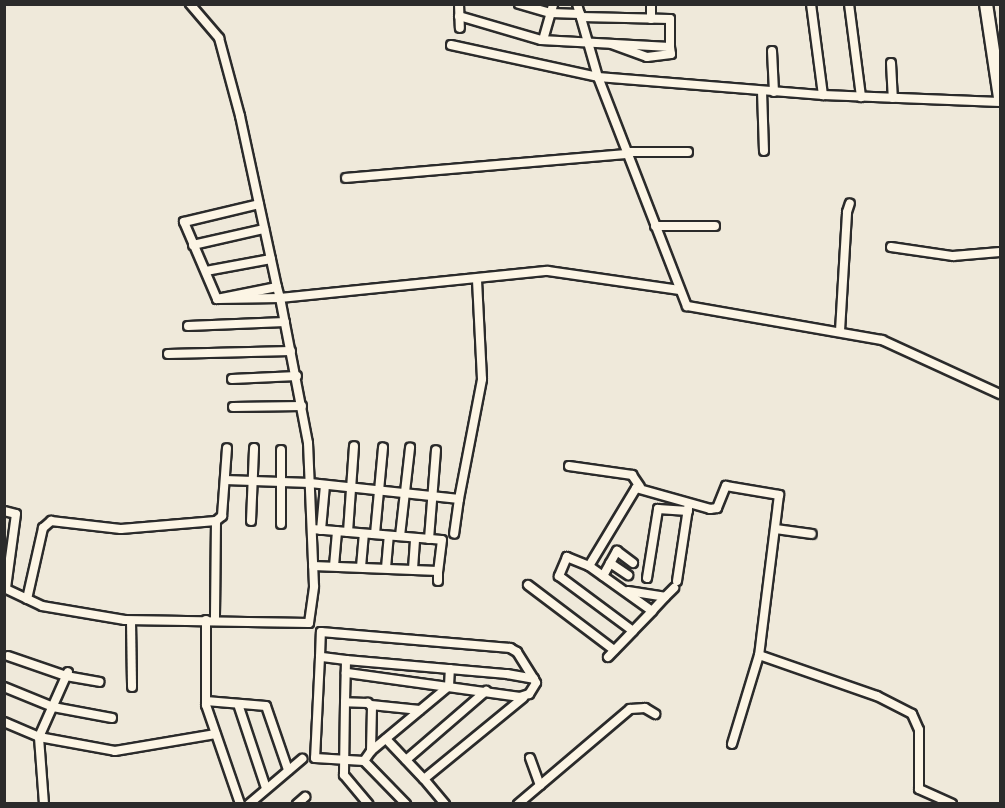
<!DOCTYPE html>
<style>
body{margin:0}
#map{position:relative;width:1005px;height:808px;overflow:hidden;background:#efe9da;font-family:"Architects Daughter",sans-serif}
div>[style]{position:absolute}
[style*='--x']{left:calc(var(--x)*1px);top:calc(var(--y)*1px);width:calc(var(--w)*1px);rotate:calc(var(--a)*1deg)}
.roads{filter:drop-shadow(2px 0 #2b2b2b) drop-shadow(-2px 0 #2b2b2b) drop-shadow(0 2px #2b2b2b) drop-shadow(0 -2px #2b2b2b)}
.minor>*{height:8px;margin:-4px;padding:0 4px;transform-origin:4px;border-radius:4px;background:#fcf5e5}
.highway>*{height:12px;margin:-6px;padding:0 6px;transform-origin:6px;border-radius:6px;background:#fcf5e5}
span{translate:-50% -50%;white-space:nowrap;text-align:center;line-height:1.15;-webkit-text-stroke:6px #fcf5e5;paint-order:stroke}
.frame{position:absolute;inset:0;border:6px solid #2b2b2b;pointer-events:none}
</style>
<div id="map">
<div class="roads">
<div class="minor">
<i style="--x:190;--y:4;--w:45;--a:49.5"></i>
<i style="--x:219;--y:38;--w:81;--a:74.9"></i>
<i style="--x:240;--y:116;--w:175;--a:77.8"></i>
<i style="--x:277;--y:287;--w:11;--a:75"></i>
<i style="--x:280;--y:298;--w:63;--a:179.1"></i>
<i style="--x:217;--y:299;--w:61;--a:-11.3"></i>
<i style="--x:459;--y:4;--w:24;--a:88"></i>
<i style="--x:519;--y:4;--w:33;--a:16"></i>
<i style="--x:551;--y:13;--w:29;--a:2"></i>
<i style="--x:577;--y:4;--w:76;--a:74"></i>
<i style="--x:598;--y:77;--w:246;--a:68.8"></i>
<i style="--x:687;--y:306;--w:198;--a:9.9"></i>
<i style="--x:882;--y:340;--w:130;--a:24.6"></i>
<i style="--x:811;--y:4;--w:92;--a:82.5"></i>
<i style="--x:849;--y:4;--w:94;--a:82.6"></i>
<i style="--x:459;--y:16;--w:85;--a:16.3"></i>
<i style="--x:541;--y:40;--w:129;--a:3.1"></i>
<i style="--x:670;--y:47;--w:7;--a:82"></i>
<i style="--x:671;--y:54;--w:24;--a:173"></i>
<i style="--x:647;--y:57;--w:38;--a:-160"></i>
<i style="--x:581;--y:17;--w:89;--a:1.3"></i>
<i style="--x:670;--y:19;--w:28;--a:90"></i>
<i style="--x:651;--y:19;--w:15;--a:-90"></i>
<i style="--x:543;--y:40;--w:37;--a:-74"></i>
<i style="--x:451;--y:45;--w:150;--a:12.3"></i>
<i style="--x:598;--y:77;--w:226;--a:4.6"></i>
<i style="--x:823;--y:95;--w:177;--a:2.3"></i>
<i style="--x:772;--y:51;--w:41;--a:87.2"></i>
<i style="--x:891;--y:63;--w:35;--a:87"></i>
<i style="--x:762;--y:91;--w:60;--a:88.1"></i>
<i style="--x:627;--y:152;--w:61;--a:0"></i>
<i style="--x:346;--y:178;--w:283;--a:-4.9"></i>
<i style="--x:655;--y:226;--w:60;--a:0"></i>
<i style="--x:193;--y:245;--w:73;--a:-12.7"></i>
<i style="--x:891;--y:247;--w:63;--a:8.3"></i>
<i style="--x:953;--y:256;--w:47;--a:-4.9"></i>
<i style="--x:206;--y:271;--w:66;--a:-10.5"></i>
<i style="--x:217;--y:299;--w:84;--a:-113.2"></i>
<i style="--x:184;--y:222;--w:77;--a:-13.5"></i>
<i style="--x:188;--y:326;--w:97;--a:-2.4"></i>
<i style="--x:840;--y:331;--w:119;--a:-86.6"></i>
<i style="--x:847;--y:212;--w:9;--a:-72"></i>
<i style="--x:168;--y:354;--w:123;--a:-1.4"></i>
<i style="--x:232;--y:379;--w:65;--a:-2.6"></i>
<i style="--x:233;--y:407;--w:69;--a:-0.8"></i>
<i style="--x:281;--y:450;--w:74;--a:90"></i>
<i style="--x:569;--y:466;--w:64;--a:8.1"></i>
<i style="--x:632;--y:475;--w:14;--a:56"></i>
<i style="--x:225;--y:480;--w:85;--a:2"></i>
<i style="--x:310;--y:483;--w:150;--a:6.1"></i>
<i style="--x:459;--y:499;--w:35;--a:98"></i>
<i style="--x:459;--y:499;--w:122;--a:-79.1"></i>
<i style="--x:482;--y:379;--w:99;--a:-92.9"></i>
<i style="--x:4;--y:511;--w:12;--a:14"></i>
<i style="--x:16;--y:514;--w:75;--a:97.7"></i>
<i style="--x:216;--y:521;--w:8;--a:-40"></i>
<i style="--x:222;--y:516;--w:68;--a:-85.8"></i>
<i style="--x:251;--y:521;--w:73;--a:-87.6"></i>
<i style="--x:312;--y:529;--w:130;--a:4.8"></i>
<i style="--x:442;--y:540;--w:31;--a:97"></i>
<i style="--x:438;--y:571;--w:125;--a:-177.7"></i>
<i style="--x:776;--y:529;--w:36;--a:8"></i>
<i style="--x:321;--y:530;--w:45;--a:-84.9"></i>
<i style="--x:348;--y:532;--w:86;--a:-86"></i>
<i style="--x:375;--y:534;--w:87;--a:-84.7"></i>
<i style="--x:400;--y:536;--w:89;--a:-83.5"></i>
<i style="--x:429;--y:539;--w:89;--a:-85.5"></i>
<i style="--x:610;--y:563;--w:22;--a:34"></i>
<i style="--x:334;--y:566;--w:35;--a:-85"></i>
<i style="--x:589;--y:566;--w:91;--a:-58.9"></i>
<i style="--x:636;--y:488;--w:77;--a:15.8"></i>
<i style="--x:710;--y:509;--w:7;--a:-8"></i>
<i style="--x:717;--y:508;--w:24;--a:-68"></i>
<i style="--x:726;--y:486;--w:54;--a:9.6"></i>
<i style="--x:779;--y:495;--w:161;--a:97.1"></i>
<i style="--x:759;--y:655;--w:125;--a:19.2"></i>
<i style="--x:877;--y:696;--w:39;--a:27"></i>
<i style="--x:912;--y:714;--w:17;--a:66"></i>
<i style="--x:919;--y:730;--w:59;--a:90"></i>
<i style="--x:919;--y:789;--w:36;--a:24"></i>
<i style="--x:361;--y:567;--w:33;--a:-85"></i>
<i style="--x:386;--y:568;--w:32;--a:-85"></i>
<i style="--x:413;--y:569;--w:31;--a:-86"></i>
<i style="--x:603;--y:576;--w:29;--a:-61"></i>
<i style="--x:617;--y:551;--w:20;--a:37"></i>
<i style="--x:647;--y:578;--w:70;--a:-80.9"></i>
<i style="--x:658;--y:509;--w:30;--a:4"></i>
<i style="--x:438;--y:581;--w:10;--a:-90"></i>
<i style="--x:677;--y:581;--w:74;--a:-81.4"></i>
<i style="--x:528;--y:585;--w:108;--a:37.1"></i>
<i style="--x:4;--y:588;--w:42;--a:25.3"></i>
<i style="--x:42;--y:606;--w:84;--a:9.6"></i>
<i style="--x:125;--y:620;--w:184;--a:0.9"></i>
<i style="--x:309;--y:623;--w:37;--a:-82"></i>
<i style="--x:314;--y:586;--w:143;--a:-92.4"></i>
<i style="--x:308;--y:443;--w:148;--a:-100.9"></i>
<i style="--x:280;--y:298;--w:269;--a:-5.8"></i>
<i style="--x:548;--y:271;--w:133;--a:8.2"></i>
<i style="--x:628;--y:591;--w:37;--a:9"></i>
<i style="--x:27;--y:599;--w:73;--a:-77.3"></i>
<i style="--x:43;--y:528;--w:11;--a:-41"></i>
<i style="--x:51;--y:521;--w:70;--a:6.5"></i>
<i style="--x:121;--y:529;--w:95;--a:-4.8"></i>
<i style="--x:216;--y:521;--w:99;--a:90.6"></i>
<i style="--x:652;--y:611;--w:77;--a:-144.5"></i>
<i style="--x:589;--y:566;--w:24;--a:-158"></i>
<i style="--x:567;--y:557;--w:21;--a:113"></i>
<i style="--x:559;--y:576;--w:92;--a:36.6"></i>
<i style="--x:633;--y:631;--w:28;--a:-46"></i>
<i style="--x:652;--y:611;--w:19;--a:-47"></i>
<i style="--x:665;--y:597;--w:13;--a:-45"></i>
<i style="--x:206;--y:620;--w:85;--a:90"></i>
<i style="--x:206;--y:705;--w:105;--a:71"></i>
<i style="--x:131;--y:621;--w:66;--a:89.1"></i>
<i style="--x:8;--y:656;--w:61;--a:19"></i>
<i style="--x:66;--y:676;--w:34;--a:10"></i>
<i style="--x:320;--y:657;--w:101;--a:92.8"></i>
<i style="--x:315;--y:758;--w:49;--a:3.5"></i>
<i style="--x:608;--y:657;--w:36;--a:-46"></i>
<i style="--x:346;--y:660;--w:162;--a:5"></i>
<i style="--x:507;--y:674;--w:27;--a:10"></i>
<i style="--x:534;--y:679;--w:4;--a:63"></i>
<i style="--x:536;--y:683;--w:13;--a:122"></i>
<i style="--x:529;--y:694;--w:9;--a:162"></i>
<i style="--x:520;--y:697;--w:176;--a:-172.1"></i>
<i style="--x:4;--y:687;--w:53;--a:22.2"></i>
<i style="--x:53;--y:707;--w:60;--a:10.6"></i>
<i style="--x:206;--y:701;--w:60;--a:4.8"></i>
<i style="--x:266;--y:706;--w:68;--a:71"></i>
<i style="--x:345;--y:702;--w:73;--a:90.8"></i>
<i style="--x:344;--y:775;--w:38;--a:50"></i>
<i style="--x:238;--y:704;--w:89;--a:71.6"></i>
<i style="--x:371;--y:705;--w:49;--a:5.8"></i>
<i style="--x:4;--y:722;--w:38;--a:23"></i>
<i style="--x:39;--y:737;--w:77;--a:10.4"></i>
<i style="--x:115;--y:751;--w:102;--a:-9.6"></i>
<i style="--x:386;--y:739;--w:55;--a:46.5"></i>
<i style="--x:732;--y:744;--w:93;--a:-73.1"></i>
<i style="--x:371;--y:751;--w:102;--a:-39.8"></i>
<i style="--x:449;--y:686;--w:17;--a:-87"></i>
<i style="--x:530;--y:758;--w:29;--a:70"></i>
<i style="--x:406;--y:760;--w:106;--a:-40.8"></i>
<i style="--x:44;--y:804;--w:67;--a:-94.3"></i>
<i style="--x:39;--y:737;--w:71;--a:-66"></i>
<i style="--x:249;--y:804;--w:70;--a:-40.3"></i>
<i style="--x:297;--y:804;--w:11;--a:-41"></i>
<i style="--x:406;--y:804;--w:60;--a:-134.3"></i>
<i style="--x:364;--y:761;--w:12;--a:-55"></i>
<i style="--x:371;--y:751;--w:44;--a:-88.7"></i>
<i style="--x:372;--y:707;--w:6;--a:-135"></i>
<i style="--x:368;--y:703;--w:23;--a:-178"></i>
<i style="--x:345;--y:702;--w:42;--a:-88.6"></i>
<i style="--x:346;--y:660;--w:26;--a:-173"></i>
<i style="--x:320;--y:657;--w:25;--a:-88"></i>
<i style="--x:321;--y:632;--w:190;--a:4.8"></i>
<i style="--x:510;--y:648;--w:8;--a:30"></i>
<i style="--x:517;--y:652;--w:32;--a:58"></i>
<i style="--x:445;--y:804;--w:33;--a:-130"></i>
<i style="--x:424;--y:779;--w:128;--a:-39.3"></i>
<i style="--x:518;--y:804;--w:147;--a:-40.3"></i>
<i style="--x:630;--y:709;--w:15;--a:-4"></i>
<i style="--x:645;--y:708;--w:12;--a:31"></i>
</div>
<div class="highway">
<i style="--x:986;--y:4;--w:95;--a:81.5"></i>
</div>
</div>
<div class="frame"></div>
</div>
